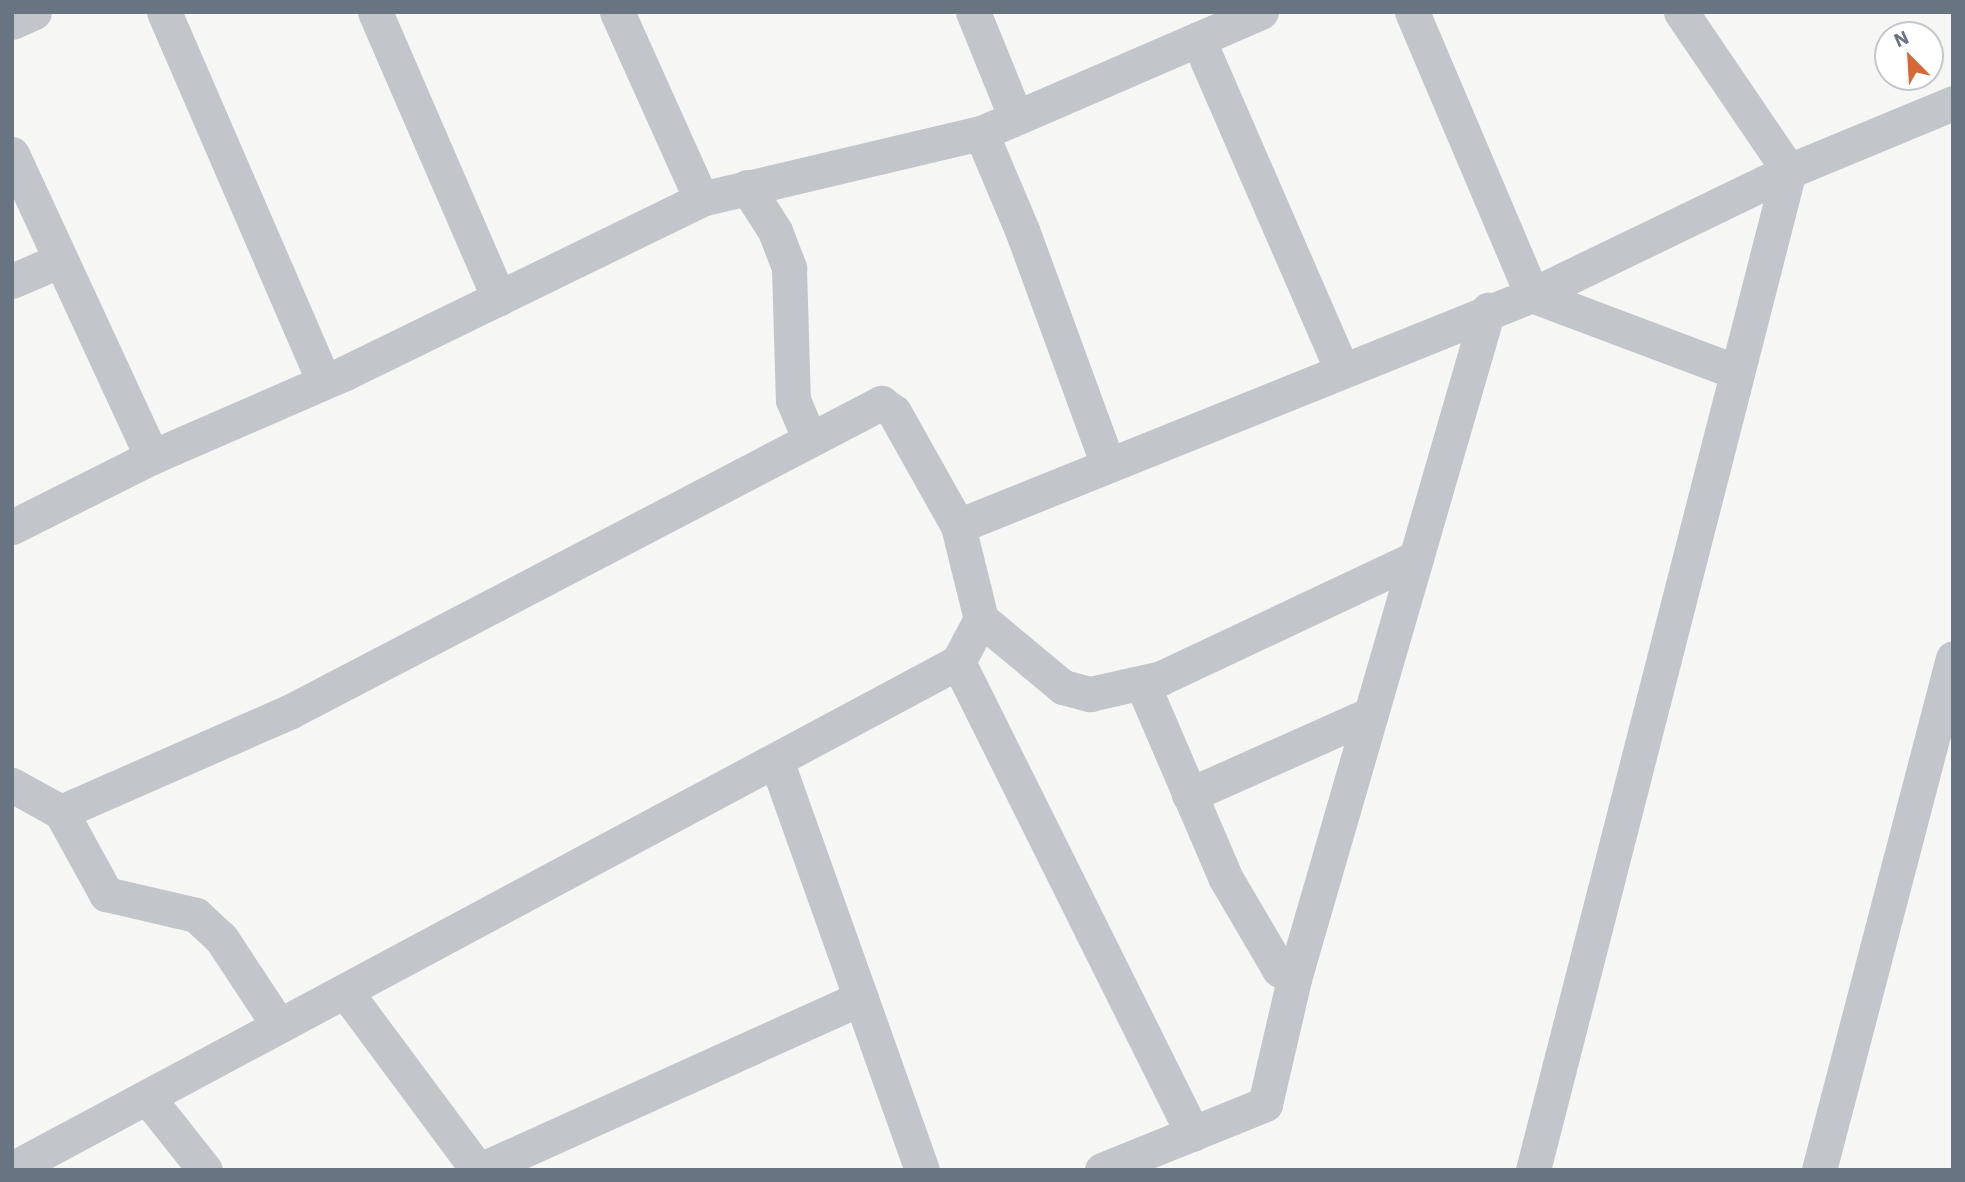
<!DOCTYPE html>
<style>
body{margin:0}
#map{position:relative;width:1965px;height:1182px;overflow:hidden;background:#f6f7f4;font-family:"IBM Plex Sans",sans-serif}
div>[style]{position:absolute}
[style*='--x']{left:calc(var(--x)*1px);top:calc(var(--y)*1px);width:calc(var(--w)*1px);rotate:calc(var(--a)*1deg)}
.street>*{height:35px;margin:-17.5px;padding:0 17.5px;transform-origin:17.5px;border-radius:17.5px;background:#c2c5c9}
span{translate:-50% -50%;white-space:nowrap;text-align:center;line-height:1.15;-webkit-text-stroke:7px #fff;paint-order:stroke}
.frame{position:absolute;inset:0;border:14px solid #687482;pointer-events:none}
.north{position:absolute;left:1874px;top:21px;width:70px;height:70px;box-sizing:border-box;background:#fff;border:2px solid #c3c7cd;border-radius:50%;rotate:336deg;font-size:19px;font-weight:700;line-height:28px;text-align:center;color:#687482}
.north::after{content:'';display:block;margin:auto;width:24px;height:32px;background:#d56836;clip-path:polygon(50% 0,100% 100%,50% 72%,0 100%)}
</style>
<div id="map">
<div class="street">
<i style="--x:164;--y:12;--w:402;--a:66.6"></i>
<i style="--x:375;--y:12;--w:312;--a:66.6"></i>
<i style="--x:617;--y:12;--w:205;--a:65.8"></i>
<i style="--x:973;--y:12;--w:114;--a:67.9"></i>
<i style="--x:1412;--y:12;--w:307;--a:67"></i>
<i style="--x:1532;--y:295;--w:219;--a:20.6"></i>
<i style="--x:12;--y:22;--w:24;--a:-24"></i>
<i style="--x:1198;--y:39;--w:361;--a:66.5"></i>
<i style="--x:981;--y:133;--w:105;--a:67.1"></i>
<i style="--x:1022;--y:230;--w:250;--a:69.9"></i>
<i style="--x:12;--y:154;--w:334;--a:65.2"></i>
<i style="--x:747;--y:187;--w:52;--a:57.5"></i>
<i style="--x:775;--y:231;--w:40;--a:69"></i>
<i style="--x:789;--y:268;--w:132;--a:88.3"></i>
<i style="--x:793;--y:400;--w:43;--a:67"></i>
<i style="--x:12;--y:281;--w:53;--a:-23.2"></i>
<i style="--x:958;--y:526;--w:619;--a:-21.92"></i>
<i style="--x:1532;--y:295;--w:285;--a:-25.8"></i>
<i style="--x:1789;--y:171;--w:178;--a:-22.5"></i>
<i style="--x:12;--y:527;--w:157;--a:-26.6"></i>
<i style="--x:152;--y:457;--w:210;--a:-23.5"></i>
<i style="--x:345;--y:373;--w:396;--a:-26"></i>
<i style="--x:701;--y:199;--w:288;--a:-13.3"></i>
<i style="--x:981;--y:133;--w:305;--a:-23.4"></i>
<i style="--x:958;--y:662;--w:527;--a:63.53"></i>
<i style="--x:1142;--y:683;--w:211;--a:66.8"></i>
<i style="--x:1225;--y:877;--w:107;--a:59.6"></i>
<i style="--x:1279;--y:969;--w:18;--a:34"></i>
<i style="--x:776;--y:760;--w:435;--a:70.4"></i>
<i style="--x:12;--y:785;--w:56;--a:28.9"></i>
<i style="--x:61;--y:812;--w:251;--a:-23.7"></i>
<i style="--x:291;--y:711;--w:666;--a:-27.57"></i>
<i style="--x:881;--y:403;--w:16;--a:35"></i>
<i style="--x:894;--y:412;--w:131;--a:60.7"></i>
<i style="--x:958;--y:526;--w:96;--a:76.1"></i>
<i style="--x:981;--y:619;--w:107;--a:39.7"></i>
<i style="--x:1063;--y:687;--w:28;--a:15"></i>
<i style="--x:1090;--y:694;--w:73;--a:-12.7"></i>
<i style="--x:1161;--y:678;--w:282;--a:-25.2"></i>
<i style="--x:1189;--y:795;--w:199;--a:-24"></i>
<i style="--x:61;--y:812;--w:94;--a:61.2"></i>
<i style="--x:106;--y:894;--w:92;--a:13.1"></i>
<i style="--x:196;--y:915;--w:34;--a:43"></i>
<i style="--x:221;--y:938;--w:105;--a:56.6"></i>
<i style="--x:345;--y:991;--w:223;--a:53.4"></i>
<i style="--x:147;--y:1097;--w:93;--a:51.5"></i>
<i style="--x:12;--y:1169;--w:1073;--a:-28.19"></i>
<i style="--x:958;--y:662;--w:49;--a:-61.9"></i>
<i style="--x:480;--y:1170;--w:418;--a:-24.3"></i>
<i style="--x:1102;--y:1170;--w:176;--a:-22"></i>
<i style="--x:1265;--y:1104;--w:128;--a:-76.9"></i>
<i style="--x:1294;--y:979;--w:697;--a:-73.83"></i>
<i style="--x:1533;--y:1170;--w:1031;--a:-75.63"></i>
<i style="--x:1789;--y:171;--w:192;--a:-124.2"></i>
<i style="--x:1819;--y:1170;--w:529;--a:-75.33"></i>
</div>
<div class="frame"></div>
<div class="north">N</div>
</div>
